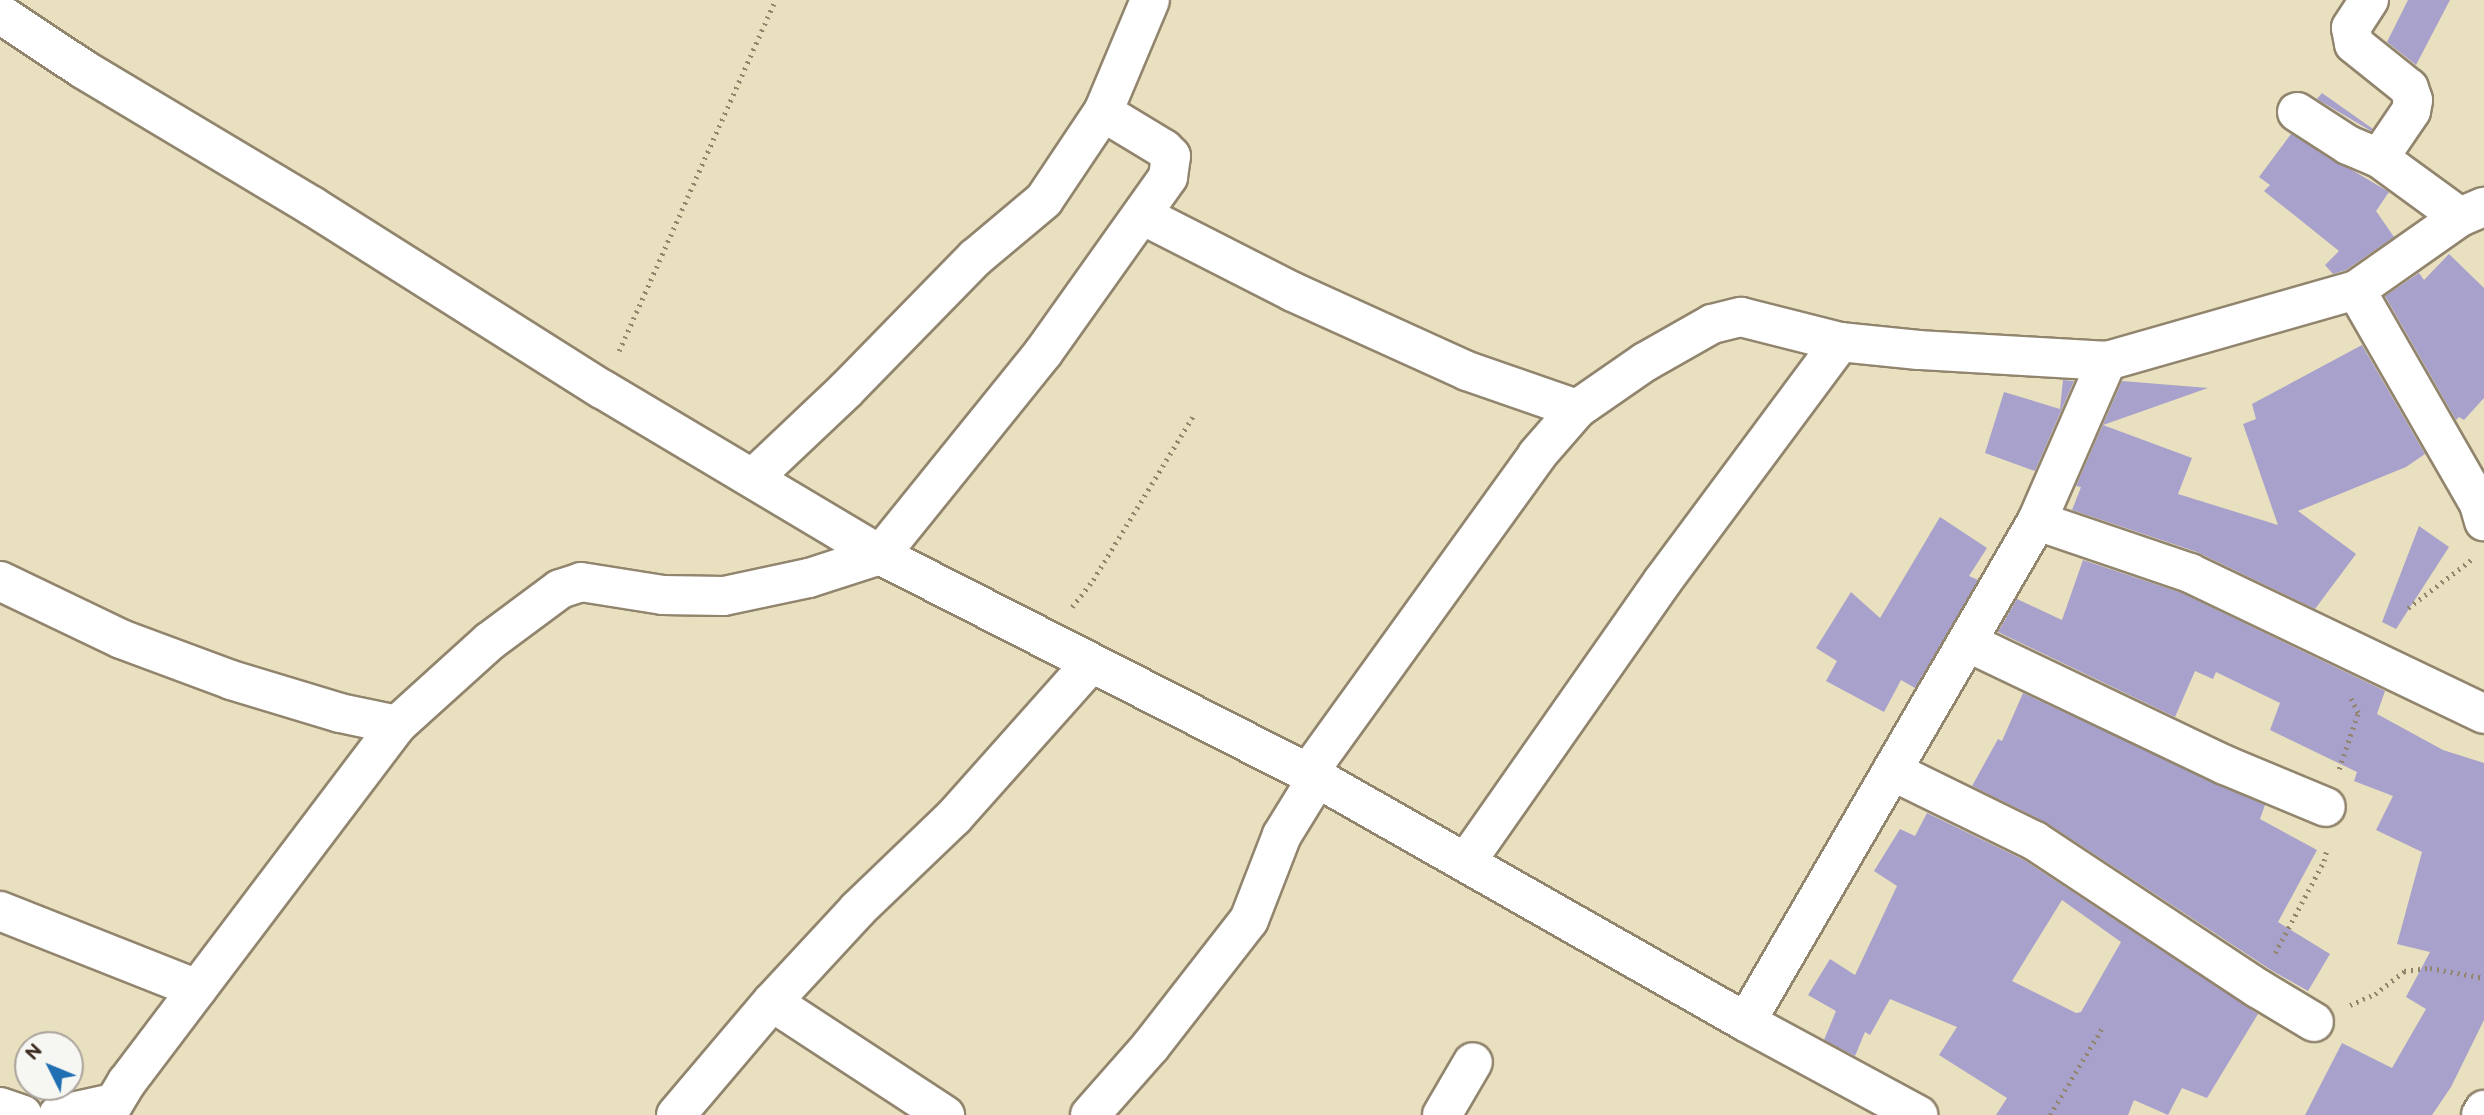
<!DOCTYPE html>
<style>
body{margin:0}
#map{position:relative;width:2484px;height:1115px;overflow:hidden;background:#e9e0bf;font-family:"Balsamiq Sans",sans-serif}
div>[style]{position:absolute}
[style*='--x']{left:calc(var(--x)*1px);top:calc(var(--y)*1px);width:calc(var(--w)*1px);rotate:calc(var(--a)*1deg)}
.building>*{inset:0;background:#a8a1cb}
.path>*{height:4.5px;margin-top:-2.25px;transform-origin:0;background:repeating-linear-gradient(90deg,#92856e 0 2px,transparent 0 7px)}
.roads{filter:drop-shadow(2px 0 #92856e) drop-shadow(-2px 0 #92856e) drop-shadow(0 2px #92856e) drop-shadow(0 -2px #92856e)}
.minor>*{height:38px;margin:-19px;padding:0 19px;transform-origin:19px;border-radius:19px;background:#fff}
span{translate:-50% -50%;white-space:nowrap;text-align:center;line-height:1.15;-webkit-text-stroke:5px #f6f6f2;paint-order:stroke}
.north{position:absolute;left:14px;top:1031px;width:70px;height:70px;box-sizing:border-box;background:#f6f6f2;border:2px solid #aba49d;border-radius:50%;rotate:313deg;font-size:19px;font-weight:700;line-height:28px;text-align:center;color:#3b2a1e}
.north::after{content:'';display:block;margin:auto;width:24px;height:32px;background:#1f6fb2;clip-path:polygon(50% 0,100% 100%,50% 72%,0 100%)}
</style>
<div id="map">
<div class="building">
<i style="clip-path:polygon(2408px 0,2450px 0,2416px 65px,2387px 42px)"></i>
<i style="clip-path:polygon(2322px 93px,2373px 129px,2371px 131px,2317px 99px)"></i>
<i style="clip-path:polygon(2291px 134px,2389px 192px,2376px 211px,2394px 237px,2346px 270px,2333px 274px,2325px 265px,2339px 251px,2264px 191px,2270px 185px,2259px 177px)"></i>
<i style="clip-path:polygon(2449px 254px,2484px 288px,2484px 398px,2464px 420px,2459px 417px,2456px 420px,2385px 296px,2419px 273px,2424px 280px)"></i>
<i style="clip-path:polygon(2362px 345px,2425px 454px,2406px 467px,2298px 511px,2356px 554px,2315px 609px,2197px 552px,2072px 510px,2081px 487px,2076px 486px,2122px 381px,2208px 388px,2103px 425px,2192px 458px,2178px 494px,2278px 525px,2243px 424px,2256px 419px,2252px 404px)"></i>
<i style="clip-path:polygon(2063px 380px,2074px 381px,2035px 471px,1985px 453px,2004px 392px,2060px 409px)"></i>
<i style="clip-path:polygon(1940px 517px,1987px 548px,1969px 576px,1978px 580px,1915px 688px,1901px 680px,1884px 712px,1826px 681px,1837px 661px,1816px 648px,1851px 592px,1880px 618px)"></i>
<i style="clip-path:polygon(2419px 526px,2449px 547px,2396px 629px,2382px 622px)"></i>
<i style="clip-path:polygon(2083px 560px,2182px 593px,2385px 691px,2377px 714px,2443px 750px,2484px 763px,2484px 1020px,2451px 1087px,2432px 1115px,2305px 1115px,2342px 1043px,2392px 1068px,2426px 1009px,2406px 997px,2430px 952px,2397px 944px,2422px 852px,2376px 830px,2393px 796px,2354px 781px,2357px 772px,2270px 730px,2280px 703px,2216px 672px,2213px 679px,2195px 671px,2175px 717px,1998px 632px,2017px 599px,2062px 620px)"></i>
<i style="clip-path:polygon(2023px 693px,2265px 805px,2260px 819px,2317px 850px,2278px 922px,2330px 954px,2308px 991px,2271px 970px,2047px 823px,1972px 786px,1998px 739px,2002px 741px)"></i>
<i style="clip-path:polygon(evenodd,1927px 813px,2024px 860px,2258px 1014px,2207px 1098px,2182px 1088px,2168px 1115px,2134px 1100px,2128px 1115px,1996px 1115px,2007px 1098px,1939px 1055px,1957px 1027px,1890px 999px,1870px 1035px,1865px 1032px,1855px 1056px,1824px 1040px,1836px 1011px,1808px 995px,1830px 959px,1855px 975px,1897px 886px,1874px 871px,1900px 829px,1915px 836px,1927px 813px,2062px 900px,2121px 942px,2081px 1012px,2076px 1013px,2012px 981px,2062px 900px)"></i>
</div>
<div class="path">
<i style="--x:619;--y:351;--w:384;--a:-66"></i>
<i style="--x:1072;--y:607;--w:34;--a:-52"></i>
<i style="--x:1093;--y:580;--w:192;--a:-58.6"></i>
<i style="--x:2408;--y:608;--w:79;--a:-37.3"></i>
<i style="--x:2339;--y:769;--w:59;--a:-71.3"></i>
<i style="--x:2358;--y:713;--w:20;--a:-117"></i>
<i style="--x:2275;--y:953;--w:104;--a:-62"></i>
<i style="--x:2324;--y:861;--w:13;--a:-77"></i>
<i style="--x:2350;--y:1005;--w:27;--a:-24"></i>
<i style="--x:2375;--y:994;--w:37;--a:-38"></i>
<i style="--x:2404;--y:971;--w:26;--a:-7"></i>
<i style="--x:2430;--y:968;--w:55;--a:10.5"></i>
<i style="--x:2050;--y:1115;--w:101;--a:-59.1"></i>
</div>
<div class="roads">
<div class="minor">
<i style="--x:2369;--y:0;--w:33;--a:123"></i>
<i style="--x:2351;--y:28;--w:16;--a:79"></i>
<i style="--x:2354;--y:44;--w:70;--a:38.7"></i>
<i style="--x:2409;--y:88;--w:13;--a:72"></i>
<i style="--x:2413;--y:100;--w:11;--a:100"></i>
<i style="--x:2411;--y:111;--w:57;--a:124.2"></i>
<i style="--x:0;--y:14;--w:100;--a:33.5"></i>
<i style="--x:83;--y:69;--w:267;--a:30.9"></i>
<i style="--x:312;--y:206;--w:343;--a:32.3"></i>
<i style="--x:602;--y:389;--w:324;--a:30.8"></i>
<i style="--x:880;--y:555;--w:480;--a:27"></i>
<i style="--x:1308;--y:773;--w:504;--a:29.62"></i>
<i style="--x:1746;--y:1022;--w:196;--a:28.4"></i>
<i style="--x:2297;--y:112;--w:61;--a:32.9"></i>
<i style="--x:2348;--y:145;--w:34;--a:23"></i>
<i style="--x:2379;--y:158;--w:100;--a:36.1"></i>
<i style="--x:1142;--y:215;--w:169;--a:27"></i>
<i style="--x:1293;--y:292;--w:191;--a:24.4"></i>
<i style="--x:1467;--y:371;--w:116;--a:19.1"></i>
<i style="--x:2356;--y:290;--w:247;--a:60.1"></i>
<i style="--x:2479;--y:504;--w:18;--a:74"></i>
<i style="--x:753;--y:478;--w:129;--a:-43.4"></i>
<i style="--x:847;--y:389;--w:183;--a:-45.7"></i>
<i style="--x:975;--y:258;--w:90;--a:-40"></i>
<i style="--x:1044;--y:200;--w:106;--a:-56.2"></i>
<i style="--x:1103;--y:112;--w:121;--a:-67.2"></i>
<i style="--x:2037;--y:521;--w:162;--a:18.8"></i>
<i style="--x:2190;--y:573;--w:326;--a:25.6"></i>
<i style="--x:0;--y:581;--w:134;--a:25.6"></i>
<i style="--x:121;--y:639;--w:117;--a:20.4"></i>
<i style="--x:231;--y:680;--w:114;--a:16.8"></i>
<i style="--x:340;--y:713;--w:58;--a:11.9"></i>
<i style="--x:1967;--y:642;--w:286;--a:25.5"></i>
<i style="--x:2225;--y:765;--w:109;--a:22.6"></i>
<i style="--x:1892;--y:771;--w:159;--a:26.1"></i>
<i style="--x:2035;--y:841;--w:268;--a:33.5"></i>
<i style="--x:2259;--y:989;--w:64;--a:31"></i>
<i style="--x:1308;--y:773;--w:392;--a:-54.2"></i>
<i style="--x:1537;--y:455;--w:61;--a:-49"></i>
<i style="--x:1577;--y:409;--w:83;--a:-34.7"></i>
<i style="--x:1645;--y:362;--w:77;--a:-29.6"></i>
<i style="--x:1712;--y:324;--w:30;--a:-14"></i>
<i style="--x:1741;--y:317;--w:102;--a:14.2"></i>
<i style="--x:1840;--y:342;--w:79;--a:5.8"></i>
<i style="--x:1919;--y:350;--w:188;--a:3.3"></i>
<i style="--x:1466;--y:862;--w:342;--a:-55"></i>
<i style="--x:1662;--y:582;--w:299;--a:-53.4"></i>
<i style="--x:0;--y:911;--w:212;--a:21.6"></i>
<i style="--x:772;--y:1002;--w:207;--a:33.2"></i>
<i style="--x:1746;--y:1022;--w:579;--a:-59.85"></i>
<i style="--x:2037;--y:521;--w:175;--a:-66.4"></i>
<i style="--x:2107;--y:361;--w:259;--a:-15.9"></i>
<i style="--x:2356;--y:290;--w:127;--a:-35.1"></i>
<i style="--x:2460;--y:217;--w:26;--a:-23"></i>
<i style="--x:0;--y:1107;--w:24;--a:19"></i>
<i style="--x:58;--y:1115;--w:56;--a:-12.3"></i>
<i style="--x:107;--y:1115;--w:39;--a:-59"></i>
<i style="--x:127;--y:1082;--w:448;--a:-52.9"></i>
<i style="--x:397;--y:725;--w:125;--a:-42.1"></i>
<i style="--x:490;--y:641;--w:87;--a:-36.6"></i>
<i style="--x:560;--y:589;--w:22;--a:-18"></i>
<i style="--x:581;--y:582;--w:83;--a:9"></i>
<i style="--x:663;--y:595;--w:61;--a:0.9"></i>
<i style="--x:724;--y:596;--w:87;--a:-12"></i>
<i style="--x:809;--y:578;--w:75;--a:-17.9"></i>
<i style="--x:880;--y:555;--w:260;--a:-51.1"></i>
<i style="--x:1043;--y:353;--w:216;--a:-54.6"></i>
<i style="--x:1168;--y:177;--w:21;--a:-82"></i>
<i style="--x:1171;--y:156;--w:10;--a:-135"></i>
<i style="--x:1164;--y:149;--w:71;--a:-148.8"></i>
<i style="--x:676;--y:1115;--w:148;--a:-49.7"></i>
<i style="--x:772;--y:1002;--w:127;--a:-47.2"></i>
<i style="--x:858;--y:909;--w:133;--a:-43.8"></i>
<i style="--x:954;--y:817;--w:206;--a:-48.3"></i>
<i style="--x:1090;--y:1115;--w:91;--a:-48.6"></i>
<i style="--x:1150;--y:1047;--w:161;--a:-52.1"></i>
<i style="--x:1249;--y:920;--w:91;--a:-68.8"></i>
<i style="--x:1282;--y:835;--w:67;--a:-58.4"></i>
<i style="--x:1442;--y:1115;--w:61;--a:-59.7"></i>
<i style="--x:2481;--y:1115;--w:6;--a:-59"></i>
</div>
</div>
<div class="north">N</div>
</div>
